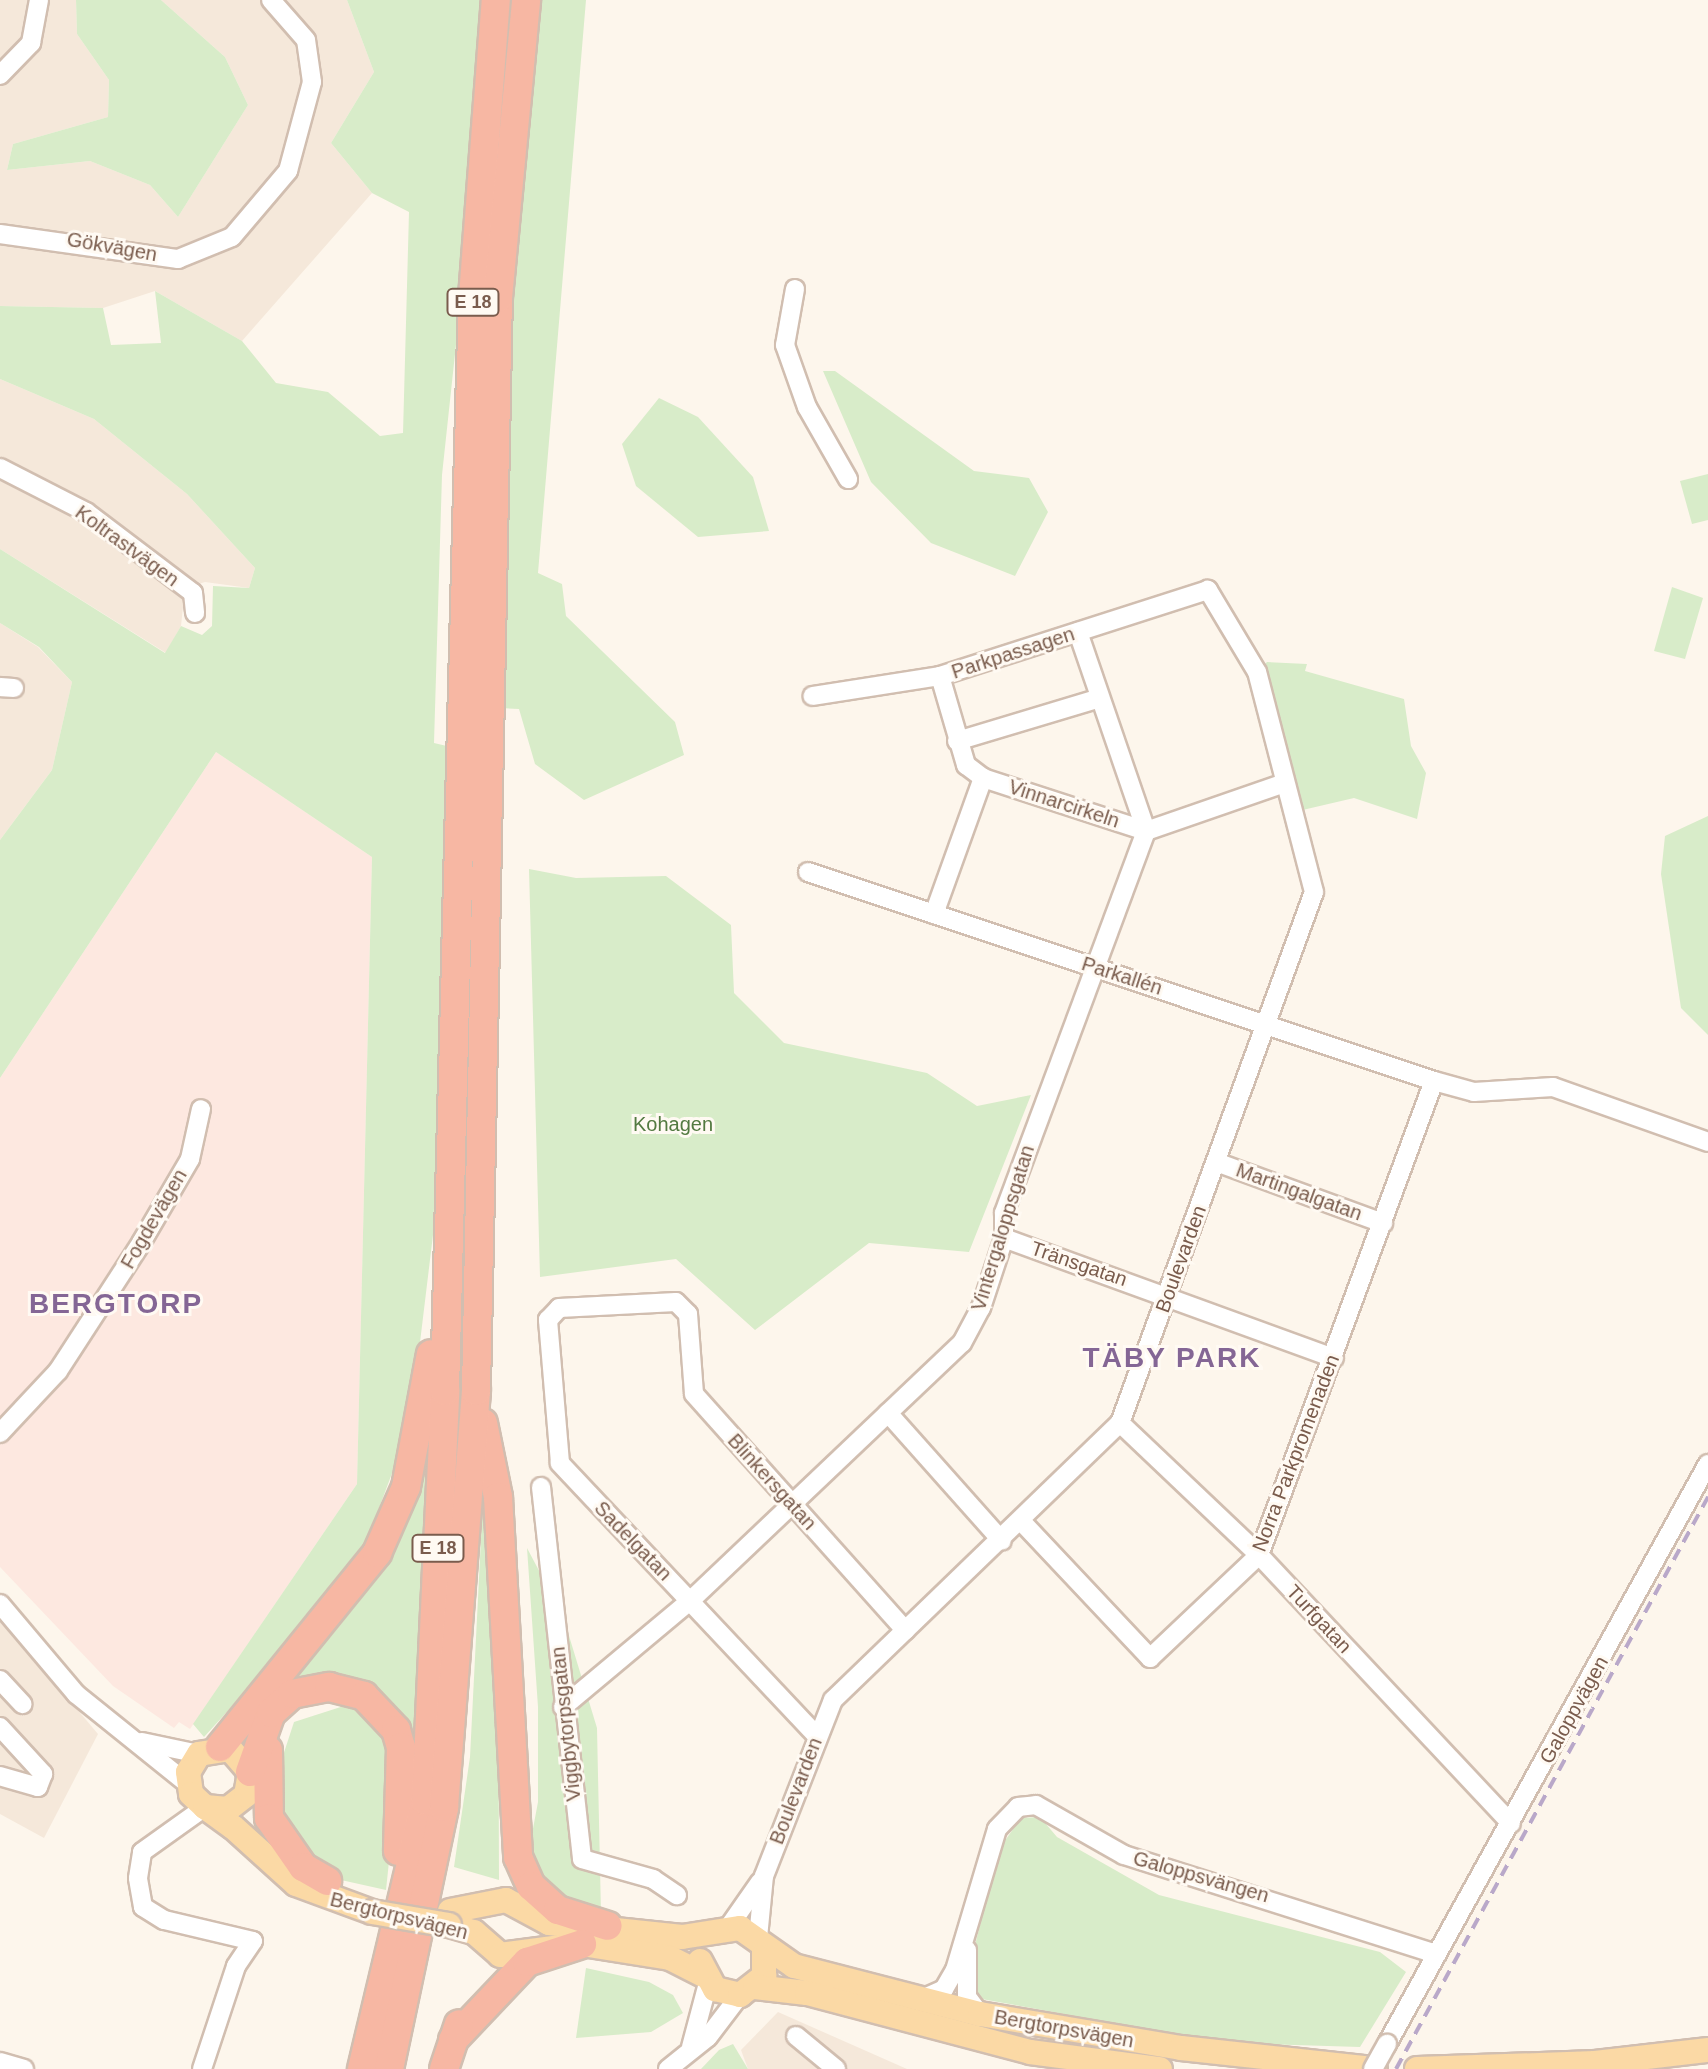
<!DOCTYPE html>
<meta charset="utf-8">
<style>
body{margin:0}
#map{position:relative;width:1708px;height:2069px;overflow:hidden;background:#fdf6ec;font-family:Arial,sans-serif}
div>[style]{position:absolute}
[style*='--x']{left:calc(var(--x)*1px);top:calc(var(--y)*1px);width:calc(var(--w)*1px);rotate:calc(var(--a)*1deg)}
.residential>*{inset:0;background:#f5e8da}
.commercial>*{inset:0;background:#fde8e0}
.green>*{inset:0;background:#d8ecc9}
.roads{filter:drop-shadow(2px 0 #d1beb0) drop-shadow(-2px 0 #d1beb0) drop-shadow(0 2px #d1beb0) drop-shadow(0 -2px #d1beb0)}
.minor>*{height:18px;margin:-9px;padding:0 9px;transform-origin:9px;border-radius:9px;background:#fff}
.major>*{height:24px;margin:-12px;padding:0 12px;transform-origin:12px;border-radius:12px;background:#fbd9a5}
.highway>*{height:28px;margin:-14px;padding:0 14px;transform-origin:14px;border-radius:14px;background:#f7b7a3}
.rail>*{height:4px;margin-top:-2px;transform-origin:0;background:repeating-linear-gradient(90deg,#b9a8c9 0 12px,transparent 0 20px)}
.bridges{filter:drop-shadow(2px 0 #d1beb0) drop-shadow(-2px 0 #d1beb0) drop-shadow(0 2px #d1beb0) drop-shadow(0 -2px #d1beb0)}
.minor-bridge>*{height:18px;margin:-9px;padding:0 9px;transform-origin:9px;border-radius:9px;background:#fff}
.major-bridge>*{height:24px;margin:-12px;padding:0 12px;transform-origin:12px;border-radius:12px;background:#fbd9a5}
span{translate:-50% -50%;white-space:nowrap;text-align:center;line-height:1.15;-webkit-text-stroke:6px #fffaf3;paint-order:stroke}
.shield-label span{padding:2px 6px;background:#fffaf3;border:2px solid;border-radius:6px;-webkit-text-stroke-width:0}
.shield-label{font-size:18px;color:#7a5c4d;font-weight:700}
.street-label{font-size:20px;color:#7a5c4d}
.park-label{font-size:20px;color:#537a41}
.district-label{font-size:28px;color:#846695;font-weight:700;letter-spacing:2px}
</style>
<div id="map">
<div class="residential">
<i style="clip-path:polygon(0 0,76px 0,77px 34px,109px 80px,108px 117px,13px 144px,7px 170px,90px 161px,150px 185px,178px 217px,248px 105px,225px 57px,161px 0,347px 0,374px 72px,331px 143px,372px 193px,242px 341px,155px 291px,103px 308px,0 306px)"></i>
<i style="clip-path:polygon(0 379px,94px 419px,187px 494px,255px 568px,249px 588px,205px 582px,185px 588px,181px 626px,166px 653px,0 549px)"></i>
<i style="clip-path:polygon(0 623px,38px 647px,72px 682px,52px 770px,0 840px)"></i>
<i style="clip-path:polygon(0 1618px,98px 1734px,44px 1838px,0 1814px)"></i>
<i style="clip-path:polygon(778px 2012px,907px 2069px,748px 2069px,741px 2050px)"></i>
</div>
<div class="commercial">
<i style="clip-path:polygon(216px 752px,372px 857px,357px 1484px,190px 1729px,179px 1722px,174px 1728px,113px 1686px,0 1567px,0 1078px)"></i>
</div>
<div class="green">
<i style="clip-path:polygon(76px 0,161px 0,225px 57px,248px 105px,178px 217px,150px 185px,90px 161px,7px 170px,13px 144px,108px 117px,109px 80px,77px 34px)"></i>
<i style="clip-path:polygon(347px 0,480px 0,478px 140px,442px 475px,434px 743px,451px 747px,433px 1235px,410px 1425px,366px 1543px,329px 1600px,204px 1737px,193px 1724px,357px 1484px,372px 857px,216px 752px,0 1078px,0 840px,52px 770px,72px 682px,39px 647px,0 623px,0 549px,165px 653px,181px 626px,202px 635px,212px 626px,213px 586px,249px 588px,255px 568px,187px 494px,94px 419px,0 379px,0 306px,103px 308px,111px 345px,161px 343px,155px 291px,242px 341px,276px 383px,328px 392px,380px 436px,403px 433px,409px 212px,372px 193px,331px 143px,374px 72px)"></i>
<i style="clip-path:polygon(537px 0,586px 0,538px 573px,562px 584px,566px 616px,675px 722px,684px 755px,584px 800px,535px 764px,519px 709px,499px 708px,512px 253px)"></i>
<i style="clip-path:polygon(823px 371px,835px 371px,974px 471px,1029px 478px,1048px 512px,1015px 576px,931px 543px,871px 482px)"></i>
<i style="clip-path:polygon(659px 398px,698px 417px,753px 477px,769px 531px,698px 537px,636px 486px,622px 444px)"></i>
<i style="clip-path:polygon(1708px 474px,1708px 520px,1692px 524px,1680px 481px)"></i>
<i style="clip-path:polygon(1672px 587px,1703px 598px,1685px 659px,1654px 651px)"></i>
<i style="clip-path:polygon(1267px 662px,1307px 664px,1305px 671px,1404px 699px,1411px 746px,1426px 773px,1417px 819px,1354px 798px,1294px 812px,1257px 672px)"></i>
<i style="clip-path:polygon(1708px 816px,1708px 1035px,1681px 1008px,1661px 874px,1665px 836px)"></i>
<i style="clip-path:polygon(529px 869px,576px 878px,666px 876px,731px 925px,734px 993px,784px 1043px,927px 1073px,977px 1106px,1031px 1095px,969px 1252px,869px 1243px,755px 1330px,676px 1259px,540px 1277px)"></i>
<i style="clip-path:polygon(427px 1434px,432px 1434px,413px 1787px,404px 1725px,384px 1696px,343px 1674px,300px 1681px,273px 1697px,350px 1612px,388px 1552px)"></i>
<i style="clip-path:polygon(484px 1479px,498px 1578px,499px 1880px,454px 1867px,470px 1757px)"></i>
<i style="clip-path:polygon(527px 1548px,563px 1616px,597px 1728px,601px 1914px,580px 1912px,539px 1882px,528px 1855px,538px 1802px,538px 1707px)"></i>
<i style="clip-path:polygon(350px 1704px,386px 1731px,396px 1795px,386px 1890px,341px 1880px,312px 1863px,287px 1830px,273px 1786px,294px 1722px)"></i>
<i style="clip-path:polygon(1040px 1817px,1057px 1837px,1159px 1895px,1380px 1952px,1406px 1972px,1360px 2047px,1224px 2043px,976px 1998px,976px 1941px,999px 1849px,1021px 1818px)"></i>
<i style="clip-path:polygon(586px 1968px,649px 1982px,673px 1995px,683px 2013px,651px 2032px,576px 2038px)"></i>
<i style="clip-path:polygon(733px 2044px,748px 2069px,701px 2069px,719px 2050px)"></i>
</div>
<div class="roads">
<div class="minor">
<i style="--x:0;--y:75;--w:45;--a:-45.9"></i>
<i style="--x:31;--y:43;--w:44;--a:-79.5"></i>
<i style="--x:0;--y:234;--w:180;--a:8"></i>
<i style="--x:178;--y:259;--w:58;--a:-22.2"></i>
<i style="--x:232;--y:237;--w:87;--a:-49.7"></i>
<i style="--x:288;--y:171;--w:92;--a:-74.9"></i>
<i style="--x:312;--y:82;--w:42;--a:-98.1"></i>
<i style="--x:306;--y:40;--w:53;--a:-131.2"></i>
<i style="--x:795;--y:289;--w:57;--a:100.1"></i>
<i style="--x:785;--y:345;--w:66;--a:70.5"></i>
<i style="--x:807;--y:407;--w:83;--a:60.3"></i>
<i style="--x:0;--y:468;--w:97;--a:27.1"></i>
<i style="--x:86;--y:512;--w:134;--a:37.1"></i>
<i style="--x:193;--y:593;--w:20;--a:84"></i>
<i style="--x:1078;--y:632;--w:210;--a:71.1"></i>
<i style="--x:940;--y:676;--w:93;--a:73.7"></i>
<i style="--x:966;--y:765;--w:21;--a:37"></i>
<i style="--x:983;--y:778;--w:171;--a:18"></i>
<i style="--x:0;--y:687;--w:14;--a:4"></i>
<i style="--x:957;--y:741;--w:149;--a:-16.7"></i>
<i style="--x:808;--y:872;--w:660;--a:18.46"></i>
<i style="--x:1434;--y:1081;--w:41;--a:15.4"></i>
<i style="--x:1474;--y:1092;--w:79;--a:-3.6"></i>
<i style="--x:1553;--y:1087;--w:164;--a:19.5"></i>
<i style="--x:934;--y:914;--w:145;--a:-70.2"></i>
<i style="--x:1216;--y:1162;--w:178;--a:20.1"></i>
<i style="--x:1004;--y:1238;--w:351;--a:20"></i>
<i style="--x:888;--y:1413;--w:171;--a:48.3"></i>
<i style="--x:1120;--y:1423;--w:192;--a:43.5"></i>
<i style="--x:1259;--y:1555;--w:368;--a:46.8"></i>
<i style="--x:0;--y:1433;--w:85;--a:-46.9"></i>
<i style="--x:58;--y:1371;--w:153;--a:-57"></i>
<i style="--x:141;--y:1243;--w:97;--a:-59.7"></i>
<i style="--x:190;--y:1159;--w:51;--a:-77.6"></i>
<i style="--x:541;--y:1487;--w:374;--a:83.7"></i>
<i style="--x:582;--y:1859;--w:74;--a:15.7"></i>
<i style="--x:653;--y:1879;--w:29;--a:34"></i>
<i style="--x:1022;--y:1522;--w:187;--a:46.7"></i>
<i style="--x:1150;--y:1658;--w:150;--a:-43.4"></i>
<i style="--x:1259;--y:1555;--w:505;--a:-69.74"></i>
<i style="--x:0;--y:1604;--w:118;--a:49.8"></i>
<i style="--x:76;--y:1694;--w:144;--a:38.8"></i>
<i style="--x:0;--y:1680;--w:33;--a:47"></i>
<i style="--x:563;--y:1707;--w:167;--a:-39.9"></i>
<i style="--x:691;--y:1600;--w:373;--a:-43.5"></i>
<i style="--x:962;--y:1343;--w:40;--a:-62"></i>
<i style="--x:981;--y:1308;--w:74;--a:-71.8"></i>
<i style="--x:1004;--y:1238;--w:25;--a:-90"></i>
<i style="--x:1004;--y:1213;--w:408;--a:-69.6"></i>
<i style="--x:1146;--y:831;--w:147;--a:-19.1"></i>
<i style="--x:0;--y:1727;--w:64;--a:47.5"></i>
<i style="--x:43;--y:1774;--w:14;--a:111"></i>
<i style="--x:38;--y:1787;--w:40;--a:-164"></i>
<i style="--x:816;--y:1735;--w:374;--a:-133.3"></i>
<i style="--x:560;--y:1463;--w:144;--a:-94.8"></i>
<i style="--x:548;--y:1320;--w:16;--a:-47"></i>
<i style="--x:559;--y:1308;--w:117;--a:-2.9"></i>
<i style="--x:676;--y:1302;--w:17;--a:45"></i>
<i style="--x:688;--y:1314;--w:80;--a:85.7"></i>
<i style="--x:694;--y:1394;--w:317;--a:48.2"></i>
<i style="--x:142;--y:1742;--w:58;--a:11.9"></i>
<i style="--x:728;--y:1928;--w:56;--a:-55.2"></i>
<i style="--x:758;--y:1938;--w:62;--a:-84.5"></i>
<i style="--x:764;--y:1876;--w:189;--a:-68.6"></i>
<i style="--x:833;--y:1700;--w:399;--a:-44"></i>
<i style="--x:1120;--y:1423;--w:565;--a:-69.93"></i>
<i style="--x:1314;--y:892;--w:227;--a:-104.5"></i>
<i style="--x:1257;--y:672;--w:96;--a:-120.9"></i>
<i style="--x:1208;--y:590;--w:281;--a:162.2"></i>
<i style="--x:940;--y:676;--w:129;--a:171.1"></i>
<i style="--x:967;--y:1950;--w:47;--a:90"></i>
<i style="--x:967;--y:1997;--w:21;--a:53"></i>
<i style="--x:922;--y:1999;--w:24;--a:-24"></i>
<i style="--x:944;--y:1989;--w:22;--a:-60"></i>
<i style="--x:955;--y:1970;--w:147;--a:-73.4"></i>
<i style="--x:997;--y:1829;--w:30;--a:-46"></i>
<i style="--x:1018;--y:1807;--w:18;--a:-6"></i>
<i style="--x:1036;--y:1805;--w:101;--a:29.6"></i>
<i style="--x:1124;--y:1855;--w:328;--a:17.6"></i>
<i style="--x:796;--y:2036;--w:52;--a:39.5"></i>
<i style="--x:1387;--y:2044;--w:663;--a:-61.04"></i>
<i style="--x:691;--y:2047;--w:66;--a:-75.1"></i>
<i style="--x:0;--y:2062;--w:25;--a:16"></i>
<i style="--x:202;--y:2069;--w:108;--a:-71.7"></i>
<i style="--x:236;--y:1966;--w:30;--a:-56"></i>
<i style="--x:253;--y:1941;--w:91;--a:-166.7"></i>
<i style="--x:164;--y:1920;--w:25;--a:-148"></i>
<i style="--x:143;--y:1907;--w:29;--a:-100"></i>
<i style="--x:138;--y:1878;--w:26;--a:-81"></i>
<i style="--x:142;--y:1852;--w:77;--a:-35.5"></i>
<i style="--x:668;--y:2069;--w:51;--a:-38.7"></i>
<i style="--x:708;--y:2037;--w:53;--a:-52.7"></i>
</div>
<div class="major">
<i style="--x:205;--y:1807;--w:23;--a:5"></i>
<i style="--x:228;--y:1809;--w:23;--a:-38"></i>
<i style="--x:246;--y:1795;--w:23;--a:-80"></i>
<i style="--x:250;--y:1772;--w:30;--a:-131"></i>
<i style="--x:230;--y:1749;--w:31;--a:171"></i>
<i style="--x:199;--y:1754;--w:21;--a:121"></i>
<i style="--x:188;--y:1772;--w:22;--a:82"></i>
<i style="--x:191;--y:1794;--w:19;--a:43"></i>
<i style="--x:205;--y:1807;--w:34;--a:36"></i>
<i style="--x:233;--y:1827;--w:85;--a:42.1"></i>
<i style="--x:296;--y:1884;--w:81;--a:20.2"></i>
<i style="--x:450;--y:1911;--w:57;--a:-11.1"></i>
<i style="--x:506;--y:1900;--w:49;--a:28.1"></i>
<i style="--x:549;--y:1923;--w:134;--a:6"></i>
<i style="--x:682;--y:1937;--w:59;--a:-8.8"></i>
<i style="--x:740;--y:1928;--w:66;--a:35.1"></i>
<i style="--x:794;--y:1966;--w:192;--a:14.5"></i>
<i style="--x:980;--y:2014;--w:204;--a:9.6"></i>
<i style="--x:1181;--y:2048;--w:195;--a:6.2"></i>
<i style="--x:449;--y:1925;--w:26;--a:16"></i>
<i style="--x:474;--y:1932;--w:35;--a:41"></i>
<i style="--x:500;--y:1955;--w:83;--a:-7.6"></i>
<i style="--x:582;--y:1944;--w:89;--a:9"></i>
<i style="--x:670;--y:1958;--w:37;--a:27"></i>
<i style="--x:700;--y:1961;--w:32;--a:62"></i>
<i style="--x:715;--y:1989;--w:26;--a:13"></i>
<i style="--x:740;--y:1995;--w:31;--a:-38"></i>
<i style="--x:764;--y:1976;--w:30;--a:-90"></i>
<i style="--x:755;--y:1987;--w:52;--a:6.6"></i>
<i style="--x:807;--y:1993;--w:231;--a:14.8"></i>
<i style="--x:1030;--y:2052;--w:131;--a:7.5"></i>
<i style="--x:1417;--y:2069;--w:178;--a:-1.9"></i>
<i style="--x:1595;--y:2063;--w:114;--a:-6.6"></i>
</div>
<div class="highway">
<i style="--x:483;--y:1423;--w:76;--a:78.5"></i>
<i style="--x:498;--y:1497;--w:361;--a:86.8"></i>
<i style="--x:518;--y:1857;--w:32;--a:66"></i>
<i style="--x:531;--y:1886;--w:36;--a:42"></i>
<i style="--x:558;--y:1910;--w:52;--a:17.7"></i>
<i style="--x:220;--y:1747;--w:250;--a:-51"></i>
<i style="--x:377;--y:1553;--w:72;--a:-66.3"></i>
<i style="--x:406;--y:1487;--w:135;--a:-79.4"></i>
<i style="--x:268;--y:1750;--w:68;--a:89.2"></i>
<i style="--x:269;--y:1818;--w:60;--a:55.2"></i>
<i style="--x:303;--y:1867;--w:28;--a:30"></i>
<i style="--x:250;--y:1772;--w:63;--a:-70.4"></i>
<i style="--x:271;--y:1713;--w:28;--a:-42"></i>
<i style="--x:292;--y:1694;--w:38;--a:-11"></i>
<i style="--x:329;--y:1687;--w:36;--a:14"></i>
<i style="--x:364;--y:1696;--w:47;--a:46.7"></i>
<i style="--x:396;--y:1730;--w:18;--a:74"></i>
<i style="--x:401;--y:1747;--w:104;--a:91.7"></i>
<i style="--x:453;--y:2040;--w:108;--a:-46.5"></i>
<i style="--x:527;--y:1962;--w:58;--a:-18.1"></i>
<i style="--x:362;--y:2069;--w:276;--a:-76.6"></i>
<i style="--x:426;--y:1801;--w:410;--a:-87.3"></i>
<i style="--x:445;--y:1391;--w:1095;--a:-88.54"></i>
<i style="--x:473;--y:296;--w:297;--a:-85.6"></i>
<i style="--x:389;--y:2069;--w:268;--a:-78.1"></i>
<i style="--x:444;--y:1807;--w:417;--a:-85.6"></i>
<i style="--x:476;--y:1391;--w:1093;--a:-88.85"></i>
<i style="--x:498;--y:298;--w:299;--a:-84.6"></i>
<i style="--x:444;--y:2069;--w:47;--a:-71.6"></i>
</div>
</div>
<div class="rail">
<i style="--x:1396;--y:2069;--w:652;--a:-61.39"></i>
</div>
<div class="bridges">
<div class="minor-bridge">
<i style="--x:1373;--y:2069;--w:29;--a:-61"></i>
</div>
<div class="major-bridge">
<i style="--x:372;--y:1912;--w:78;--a:9.6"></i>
</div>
</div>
<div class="shield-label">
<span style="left:473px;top:302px">E 18</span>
<span style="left:438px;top:1548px">E 18</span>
</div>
<div class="street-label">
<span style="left:112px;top:247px;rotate:10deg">Gökvägen</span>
<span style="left:127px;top:546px;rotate:36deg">Koltrastvägen</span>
<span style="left:1013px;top:653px;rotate:-18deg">Parkpassagen</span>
<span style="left:1064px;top:804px;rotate:18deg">Vinnarcirkeln</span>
<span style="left:1122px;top:976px;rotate:18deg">Parkallén</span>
<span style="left:1299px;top:1192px;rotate:20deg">Martingalgatan</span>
<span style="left:154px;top:1219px;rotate:-60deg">Fogdevägen</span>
<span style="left:1003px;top:1228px;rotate:-73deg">Vintergaloppsgatan</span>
<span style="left:1181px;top:1259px;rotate:-70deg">Boulevarden</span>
<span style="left:1079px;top:1264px;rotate:19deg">Tränsgatan</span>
<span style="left:1296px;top:1453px;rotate:-69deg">Norra Parkpromenaden</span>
<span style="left:772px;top:1482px;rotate:48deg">Blinkersgatan</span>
<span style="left:633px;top:1541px;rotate:46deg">Sadelgatan</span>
<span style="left:1319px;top:1619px;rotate:47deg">Turfgatan</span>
<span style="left:1574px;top:1710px;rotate:-61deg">Galoppvägen</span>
<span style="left:566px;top:1724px;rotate:-96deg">Viggbytorpsgatan</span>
<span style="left:796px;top:1791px;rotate:-69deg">Boulevarden</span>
<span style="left:1201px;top:1877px;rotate:16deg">Galoppsvängen</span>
<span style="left:399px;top:1916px;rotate:14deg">Bergtorpsvägen</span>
<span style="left:1064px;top:2029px;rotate:10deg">Bergtorpsvägen</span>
</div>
<div class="park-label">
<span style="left:673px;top:1124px">Kohagen</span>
</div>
<div class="district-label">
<span style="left:116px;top:1304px">BERGTORP</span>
<span style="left:1172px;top:1358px">TÄBY PARK</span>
</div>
</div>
